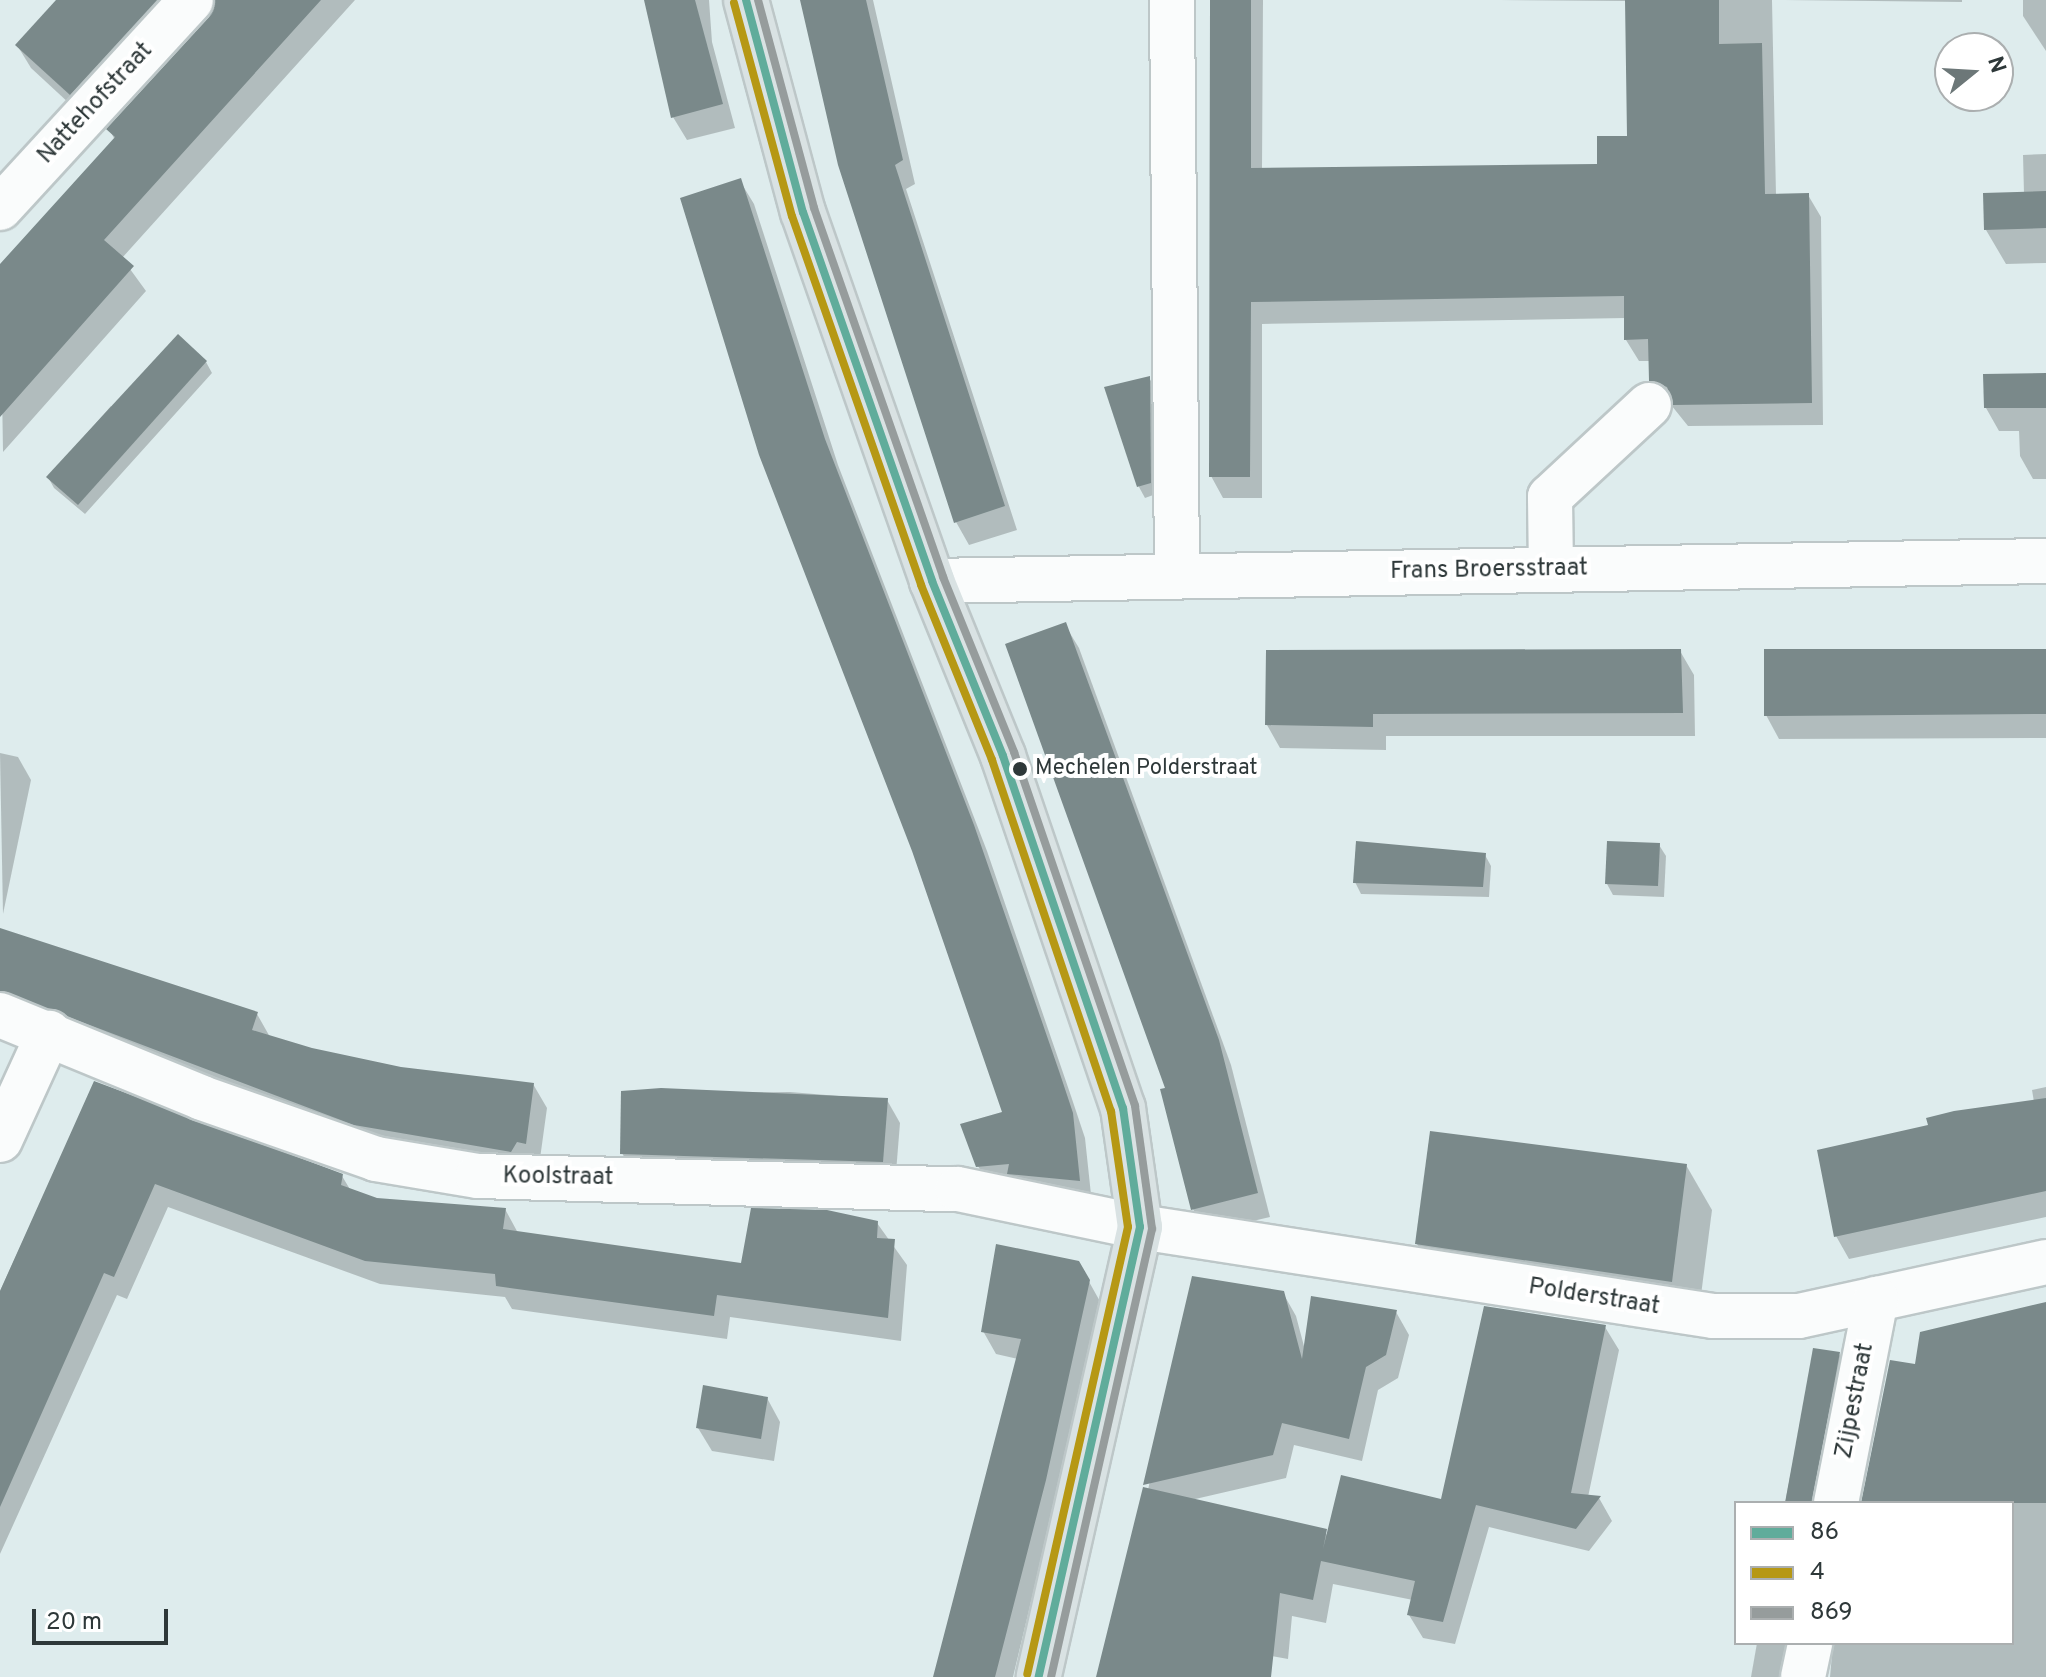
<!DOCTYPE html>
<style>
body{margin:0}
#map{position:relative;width:2046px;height:1677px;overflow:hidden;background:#deeced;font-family:Overpass,sans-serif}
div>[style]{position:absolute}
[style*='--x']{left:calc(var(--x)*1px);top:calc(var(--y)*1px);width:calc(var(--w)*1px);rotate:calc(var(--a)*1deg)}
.shadow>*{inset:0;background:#0003}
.building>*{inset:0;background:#7a898a}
.roads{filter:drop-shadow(2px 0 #bdc7c8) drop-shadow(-2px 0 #bdc7c8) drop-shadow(0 2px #bdc7c8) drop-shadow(0 -2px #bdc7c8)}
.minor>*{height:44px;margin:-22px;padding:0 22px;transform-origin:22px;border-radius:22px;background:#fafcfc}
.major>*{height:44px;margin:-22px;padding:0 22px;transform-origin:22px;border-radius:22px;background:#d9e2e3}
.bus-1>*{height:8px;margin:-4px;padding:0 4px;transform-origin:4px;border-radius:4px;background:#60ac9b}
.bus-2>*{height:8px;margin:-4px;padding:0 4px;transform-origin:4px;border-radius:4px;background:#b69814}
.bus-3>*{height:8px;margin:-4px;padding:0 4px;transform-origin:4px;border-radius:4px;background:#969c9c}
.dots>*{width:22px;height:22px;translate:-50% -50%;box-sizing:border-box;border:4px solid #fff;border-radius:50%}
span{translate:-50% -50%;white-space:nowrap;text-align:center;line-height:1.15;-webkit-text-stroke:8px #fff;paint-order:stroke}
.bus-label{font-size:22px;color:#2e3839}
.left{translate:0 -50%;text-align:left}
.street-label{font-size:24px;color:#2e3839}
.legend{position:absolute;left:1734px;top:1501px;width:280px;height:144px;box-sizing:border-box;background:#fff;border:2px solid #abafb0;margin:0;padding:10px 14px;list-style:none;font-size:24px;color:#2e3839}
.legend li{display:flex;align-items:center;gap:16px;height:40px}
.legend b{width:40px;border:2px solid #abafb0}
.north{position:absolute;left:1934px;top:32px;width:80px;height:80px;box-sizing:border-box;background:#fff;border:2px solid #abafb0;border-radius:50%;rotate:72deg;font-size:22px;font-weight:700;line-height:32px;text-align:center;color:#2e3839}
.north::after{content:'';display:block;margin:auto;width:28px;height:36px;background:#6c7778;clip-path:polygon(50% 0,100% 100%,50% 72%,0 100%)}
.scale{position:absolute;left:32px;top:1609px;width:136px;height:36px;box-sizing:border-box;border:4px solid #2e3839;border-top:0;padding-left:10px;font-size:24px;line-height:28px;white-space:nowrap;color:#2e3839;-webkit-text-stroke:6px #fff;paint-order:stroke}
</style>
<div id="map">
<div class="shadow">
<i style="clip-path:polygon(59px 0,206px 0,84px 117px,31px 68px,17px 45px)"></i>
<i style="clip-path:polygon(214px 0,355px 0,122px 258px,146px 291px,3px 452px,0 267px,115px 140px,109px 129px,211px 18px)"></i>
<i style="clip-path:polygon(646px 0,709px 0,712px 42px,735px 128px,687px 140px,673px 117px)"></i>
<i style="clip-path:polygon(802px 0,873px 0,915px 184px,906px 189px,1017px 530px,969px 545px,956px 522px)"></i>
<i style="clip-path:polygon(1212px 0,1263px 0,1262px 170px,1599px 166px,1629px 138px,1626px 1px,1499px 0,1772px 0,1776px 195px,1808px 195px,1821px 217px,1823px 425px,1688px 426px,1651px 380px,1650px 361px,1639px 361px,1626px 340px,1626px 318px,1262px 324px,1262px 498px,1223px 498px,1211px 476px)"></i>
<i style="clip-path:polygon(1784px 0,1962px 0,1962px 2px)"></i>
<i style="clip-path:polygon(2023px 0,2046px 0,2046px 51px,2023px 16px)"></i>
<i style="clip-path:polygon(2046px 154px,2046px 263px,2006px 264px,1986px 230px,2024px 194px,2023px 155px)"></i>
<i style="clip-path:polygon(740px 181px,754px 204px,838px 465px,987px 851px,1071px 1096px,1085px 1138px,1092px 1204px,991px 1190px,978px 1166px,1004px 1113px)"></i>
<i style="clip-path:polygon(206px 362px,212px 373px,85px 514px,54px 488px,48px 477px,111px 406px,115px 410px)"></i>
<i style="clip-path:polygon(2046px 375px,2046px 479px,2033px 479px,2020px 456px,2019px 431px,1999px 431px,1986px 408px)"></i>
<i style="clip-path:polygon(1149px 378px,1156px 389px,1156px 494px,1145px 498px,1139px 487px)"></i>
<i style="clip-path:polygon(1065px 625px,1079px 648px,1231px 1065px,1270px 1217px,1206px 1232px,1193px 1209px)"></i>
<i style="clip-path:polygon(1680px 651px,1694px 675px,1695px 736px,1386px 736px,1386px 750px,1280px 748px,1267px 725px)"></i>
<i style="clip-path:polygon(2046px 651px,2046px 738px,1779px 739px,1766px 715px)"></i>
<i style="clip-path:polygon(0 753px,18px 757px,31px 780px,3px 914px)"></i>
<i style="clip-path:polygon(1659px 845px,1666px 856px,1664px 897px,1613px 895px,1607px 884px)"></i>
<i style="clip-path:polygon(1485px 855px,1491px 866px,1489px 897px,1361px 894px,1355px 882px)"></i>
<i style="clip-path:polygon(0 930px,257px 1014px,270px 1037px,311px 1050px,400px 1069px,533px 1084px,547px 1108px,539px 1166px,369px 1148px,0 1021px)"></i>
<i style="clip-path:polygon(95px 1083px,342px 1176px,351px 1191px,377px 1200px,505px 1209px,518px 1233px,743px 1266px,877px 1223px,907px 1265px,901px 1341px,730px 1317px,727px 1339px,512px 1309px,505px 1297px,380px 1284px,168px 1207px,127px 1299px,117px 1295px,0 1554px,0 1291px)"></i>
<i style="clip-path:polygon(2046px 1087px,2046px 1217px,1849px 1259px,1836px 1236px,2034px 1102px,2032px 1090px)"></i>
<i style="clip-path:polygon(790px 1092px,887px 1100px,900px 1123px,895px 1185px,635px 1176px,622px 1153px,623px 1093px)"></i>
<i style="clip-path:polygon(1686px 1165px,1712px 1210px,1697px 1326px,1443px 1289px,1417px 1244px)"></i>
<i style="clip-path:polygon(1078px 1262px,1102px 1305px,1013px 1677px,934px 1677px,1018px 1359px,996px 1354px,983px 1331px)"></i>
<i style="clip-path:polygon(1193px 1278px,1283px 1293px,1296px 1316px,1305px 1350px,1396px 1312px,1409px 1335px,1398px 1378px,1378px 1390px,1362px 1461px,1294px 1445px,1286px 1478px,1191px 1500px,1329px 1535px,1442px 1501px,1605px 1327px,1619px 1350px,1588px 1497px,1599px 1498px,1612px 1521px,1589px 1551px,1489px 1527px,1455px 1644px,1423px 1638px,1409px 1615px,1413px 1600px,1333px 1584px,1326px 1623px,1292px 1616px,1288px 1659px,1266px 1655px,1188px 1677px,1097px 1677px,1148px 1490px)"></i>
<i style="clip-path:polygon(2046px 1304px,2046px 1677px,1830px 1677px,1833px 1643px,2012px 1643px,2012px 1503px,1864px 1503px,1916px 1366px)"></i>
<i style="clip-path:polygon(1815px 1350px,1839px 1354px,1851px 1375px,1829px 1503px,1785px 1503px)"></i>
<i style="clip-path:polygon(767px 1398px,780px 1422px,774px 1461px,712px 1451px,698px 1428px)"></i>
<i style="clip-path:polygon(1757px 1643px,1818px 1643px,1797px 1677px,1751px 1677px)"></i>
</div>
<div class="building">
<i style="clip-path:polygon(56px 0,157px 0,70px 95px,15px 45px)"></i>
<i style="clip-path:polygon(215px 0,321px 0,104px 240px,134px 266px,0 417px,0 264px,115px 137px,106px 129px,209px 17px)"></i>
<i style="clip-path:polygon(644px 0,695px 0,723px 104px,671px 118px)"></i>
<i style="clip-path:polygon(800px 0,866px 0,903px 160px,895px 165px,1005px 506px,954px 523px,838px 165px)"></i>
<i style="clip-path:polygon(1210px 0,1251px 0,1251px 168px,1597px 164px,1597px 136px,1627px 136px,1625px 0,1719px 0,1719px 44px,1762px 43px,1765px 194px,1809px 193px,1812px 403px,1673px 405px,1667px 387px,1649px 381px,1648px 339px,1624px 340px,1624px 296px,1251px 302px,1250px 477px,1209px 477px)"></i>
<i style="clip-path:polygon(741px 178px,825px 439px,974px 825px,1059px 1071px,1073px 1113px,1080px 1181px,1007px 1174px,1009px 1164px,976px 1167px,960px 1124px,1002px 1112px,912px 851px,759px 455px,680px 198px)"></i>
<i style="clip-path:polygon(2046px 191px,2046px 228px,1984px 230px,1983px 193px)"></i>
<i style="clip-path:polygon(178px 334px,207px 361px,78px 505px,46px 477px)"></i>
<i style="clip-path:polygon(2046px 373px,2046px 408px,1984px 408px,1983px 374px)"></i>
<i style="clip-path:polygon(1150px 376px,1151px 483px,1137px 487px,1104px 387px)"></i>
<i style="clip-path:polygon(1066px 622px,1219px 1040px,1258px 1193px,1191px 1210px,1160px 1089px,1165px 1088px,1005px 644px)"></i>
<i style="clip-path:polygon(1681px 649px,1683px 713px,1373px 714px,1373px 727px,1265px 725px,1266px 650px)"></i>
<i style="clip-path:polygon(1764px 649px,2046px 649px,2046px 714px,1764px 716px)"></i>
<i style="clip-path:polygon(1356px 841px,1486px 853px,1483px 887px,1353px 883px)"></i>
<i style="clip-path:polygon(1607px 841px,1660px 843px,1658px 886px,1605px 884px)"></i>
<i style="clip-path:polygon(0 928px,258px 1012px,252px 1030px,312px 1048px,401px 1067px,534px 1083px,526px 1144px,517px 1142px,511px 1152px,354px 1125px,0 991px)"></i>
<i style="clip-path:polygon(94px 1081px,343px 1174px,341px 1185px,377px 1198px,506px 1208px,503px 1229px,741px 1263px,751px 1208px,827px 1210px,878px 1221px,877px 1238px,895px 1239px,888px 1318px,717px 1295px,714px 1316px,496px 1286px,495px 1274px,365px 1261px,155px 1184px,114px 1277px,104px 1273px,0 1507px,0 1291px)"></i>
<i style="clip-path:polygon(661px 1088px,888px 1098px,883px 1162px,620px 1154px,621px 1091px)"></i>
<i style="clip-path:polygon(2046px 1098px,2046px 1191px,1834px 1237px,1817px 1150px,1928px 1125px,1926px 1118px,1954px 1111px)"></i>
<i style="clip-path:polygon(1430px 1131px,1687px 1164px,1672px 1282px,1415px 1244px)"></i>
<i style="clip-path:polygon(996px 1244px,1079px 1261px,1090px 1280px,1046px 1480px,995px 1677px,933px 1677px,1021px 1339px,981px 1332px)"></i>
<i style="clip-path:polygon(1192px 1276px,1284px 1291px,1302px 1359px,1311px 1296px,1397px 1310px,1386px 1355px,1366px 1367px,1349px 1439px,1282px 1423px,1273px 1455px,1143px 1485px)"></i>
<i style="clip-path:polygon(2046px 1302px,2046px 1503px,1861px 1503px,1890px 1360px,1915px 1364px,1920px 1332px)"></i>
<i style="clip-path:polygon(1484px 1306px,1606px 1325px,1571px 1493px,1601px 1496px,1576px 1529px,1476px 1505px,1443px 1622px,1407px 1615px,1415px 1581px,1321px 1561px,1313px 1600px,1280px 1593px,1271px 1677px,1096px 1677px,1143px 1487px,1327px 1529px,1323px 1549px,1341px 1475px,1441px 1499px)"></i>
<i style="clip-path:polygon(1813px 1348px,1840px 1352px,1812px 1503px,1785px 1503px)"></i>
<i style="clip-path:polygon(703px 1385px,768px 1397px,761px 1439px,696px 1428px)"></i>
</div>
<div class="roads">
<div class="minor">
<i style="--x:1172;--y:0;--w:576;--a:89.5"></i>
<i style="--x:0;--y:208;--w:282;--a:-47.4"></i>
<i style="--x:1551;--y:570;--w:73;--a:-90.8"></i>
<i style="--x:1550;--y:497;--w:135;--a:-42.9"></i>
<i style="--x:932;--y:581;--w:1114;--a:-1.03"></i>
<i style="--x:0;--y:1015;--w:218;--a:22.3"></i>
<i style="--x:202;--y:1098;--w:184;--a:19.3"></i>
<i style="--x:376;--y:1159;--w:103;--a:9.5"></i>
<i style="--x:478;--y:1176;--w:480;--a:1.6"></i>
<i style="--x:958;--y:1189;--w:186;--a:11.8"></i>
<i style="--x:1140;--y:1227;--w:580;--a:8.83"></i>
<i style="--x:1713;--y:1316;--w:86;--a:0"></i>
<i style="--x:1799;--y:1316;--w:253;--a:-12.3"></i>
<i style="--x:0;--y:1140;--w:118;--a:-65.4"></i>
<i style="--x:1836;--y:1503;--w:208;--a:-78.9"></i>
<i style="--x:1803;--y:1677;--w:35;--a:-78"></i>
</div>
<div class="major">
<i style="--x:746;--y:0;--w:220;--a:75"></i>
<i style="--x:803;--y:212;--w:391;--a:70.7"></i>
<i style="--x:932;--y:581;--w:189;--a:67.9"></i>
<i style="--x:1003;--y:756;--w:372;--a:71.2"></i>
<i style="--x:1123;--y:1108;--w:120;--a:81.9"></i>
<i style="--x:1140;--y:1227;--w:461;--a:102.7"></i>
</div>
</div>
<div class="bus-1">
<i style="--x:746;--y:0;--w:220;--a:75"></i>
<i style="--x:803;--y:212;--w:391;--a:70.7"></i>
<i style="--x:932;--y:581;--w:189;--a:67.9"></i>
<i style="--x:1003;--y:756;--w:372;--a:71.2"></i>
<i style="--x:1123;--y:1108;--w:120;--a:81.9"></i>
<i style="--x:1140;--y:1227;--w:461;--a:102.7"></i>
</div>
<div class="bus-2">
<i style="--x:734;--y:3;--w:221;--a:74.8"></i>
<i style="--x:792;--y:216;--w:391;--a:70.7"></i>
<i style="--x:921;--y:585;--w:189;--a:67.9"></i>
<i style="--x:992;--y:760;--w:371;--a:71.3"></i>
<i style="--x:1111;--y:1111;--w:117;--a:81.7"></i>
<i style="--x:1128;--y:1227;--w:458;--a:102.7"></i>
</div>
<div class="bus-3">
<i style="--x:758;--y:0;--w:215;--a:74.9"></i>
<i style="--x:814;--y:208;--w:391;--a:70.7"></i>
<i style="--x:943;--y:577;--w:189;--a:67.9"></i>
<i style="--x:1014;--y:752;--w:374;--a:71.1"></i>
<i style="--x:1135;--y:1106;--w:124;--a:82.1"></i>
<i style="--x:1152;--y:1229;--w:459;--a:102.7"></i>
</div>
<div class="dots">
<i style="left:1020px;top:769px;background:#2e3839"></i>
</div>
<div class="bus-label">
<span class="left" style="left:1035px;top:769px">Mechelen Polderstraat</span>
</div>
<div class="street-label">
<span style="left:96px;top:104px;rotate:-47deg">Nattehofstraat</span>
<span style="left:1489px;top:571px;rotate:-1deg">Frans Broersstraat</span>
<span style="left:558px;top:1178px;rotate:1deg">Koolstraat</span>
<span style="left:1594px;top:1298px;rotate:9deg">Polderstraat</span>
<span style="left:1856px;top:1401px;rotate:-79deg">Zijpestraat</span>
</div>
<ul class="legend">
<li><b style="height:10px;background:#60ac9b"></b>86</li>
<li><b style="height:10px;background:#b69814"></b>4</li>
<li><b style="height:10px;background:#969c9c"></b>869</li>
</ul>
<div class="north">N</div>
<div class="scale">20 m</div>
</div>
